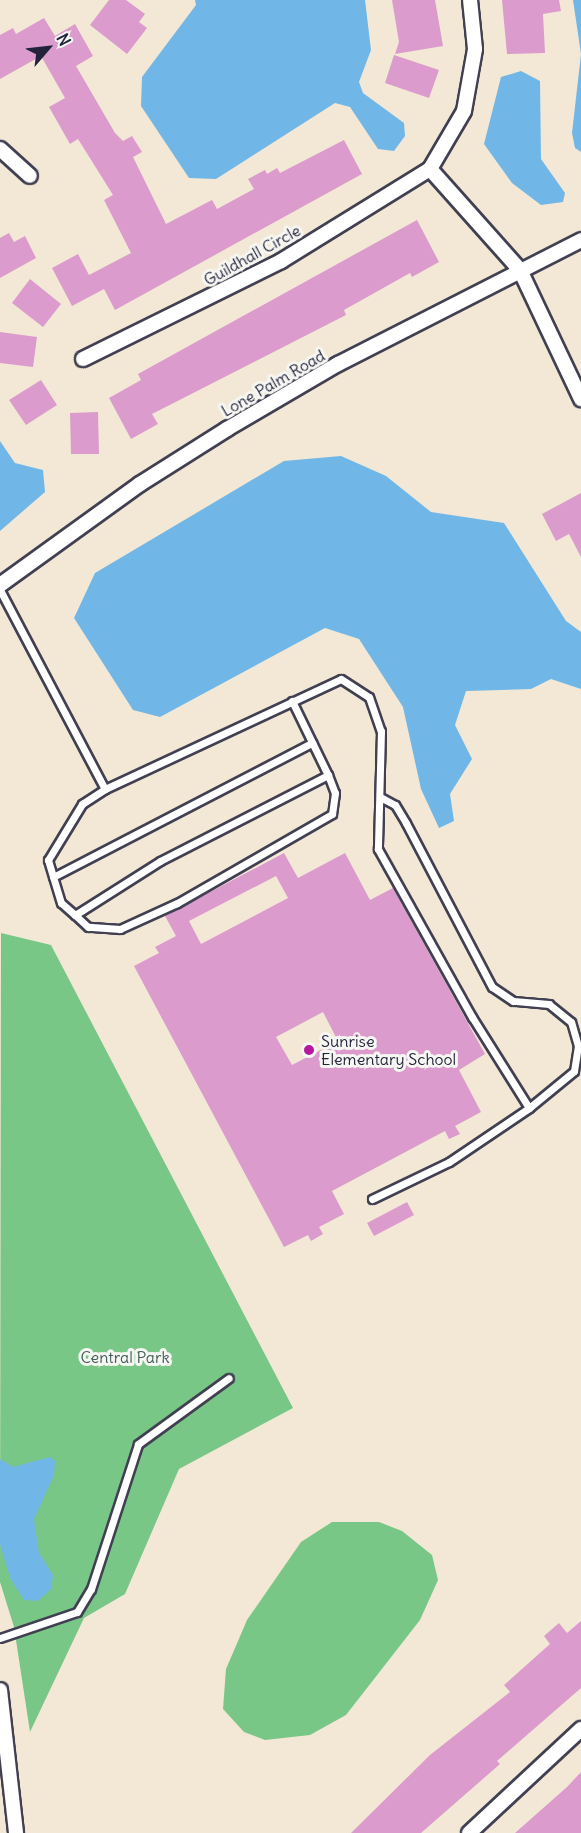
<!DOCTYPE html>
<style>
body{margin:0}
#map{position:relative;width:581px;height:1833px;overflow:hidden;background:#f3e8d5;font-family:Delius,sans-serif}
div>[style]{position:absolute}
[style*='--x']{left:calc(var(--x)*1px);top:calc(var(--y)*1px);width:calc(var(--w)*1px);rotate:calc(var(--a)*1deg)}
.green>*{inset:0;background:#79c787}
.water>*{inset:0;background:#70b7e7}
.building>*{inset:0;background:#db9bcd}
.roads{filter:drop-shadow(2px 0 #414052) drop-shadow(-2px 0 #414052) drop-shadow(0 2px #414052) drop-shadow(0 -2px #414052)}
.service>*{height:7px;margin:-3.5px;padding:0 3.5px;transform-origin:3.5px;border-radius:3.5px;background:#fff}
.minor>*{height:14px;margin:-7px;padding:0 7px;transform-origin:7px;border-radius:7px;background:#fff}
.dots>*{width:16px;height:16px;translate:-50% -50%;box-sizing:border-box;border:3px solid #f6f6f2;border-radius:50%}
span{translate:-50% -50%;white-space:nowrap;text-align:center;line-height:1.15;-webkit-text-stroke:6px #f6f6f2;paint-order:stroke}
.street-label{font-size:16px;color:#22223b}
.poi-label{font-size:16px;color:#22223b}
.left{translate:0 -50%;text-align:left}
.park-label{font-size:16px;color:#405c56}
.north{position:absolute;left:18px;top:18px;width:60px;height:60px;-webkit-text-stroke:4px #f6f6f2;paint-order:stroke;rotate:62deg;font-size:16px;font-weight:700;line-height:24px;text-align:center;color:#22223b}
.north::after{content:'';display:block;margin:auto;width:21px;height:27px;background:#22223b;clip-path:polygon(50% 0,100% 100%,50% 72%,0 100%)}
</style>
<div id="map">
<div class="green">
<i style="clip-path:polygon(1px 933px,51px 945px,293px 1408px,179px 1469px,125px 1594px,84px 1618px,30px 1732px,14px 1627px,0 1582px)"></i>
<i style="clip-path:polygon(332px 1522px,379px 1522px,402px 1531px,432px 1555px,438px 1580px,420px 1620px,346px 1715px,310px 1735px,265px 1740px,244px 1732px,223px 1709px,226px 1669px,247px 1620px,301px 1542px)"></i>
</div>
<div class="water">
<i style="clip-path:polygon(195px 0,365px 0,371px 50px,359px 82px,363px 93px,404px 123px,405px 136px,394px 151px,378px 149px,350px 107px,335px 103px,216px 179px,189px 178px,141px 106px,142px 77px,196px 5px)"></i>
<i style="clip-path:polygon(573px 0,581px 0,581px 152px,575px 148px,572px 133px,581px 54px)"></i>
<i style="clip-path:polygon(521px 71px,540px 81px,541px 159px,565px 193px,563px 202px,541px 205px,512px 183px,484px 144px,501px 77px)"></i>
<i style="clip-path:polygon(0 441px,15px 463px,43px 470px,45px 492px,0 531px)"></i>
<i style="clip-path:polygon(341px 456px,386px 476px,431px 512px,504px 523px,566px 621px,581px 632px,581px 689px,551px 679px,531px 689px,466px 691px,455px 725px,472px 759px,450px 794px,454px 821px,439px 828px,421px 789px,403px 707px,359px 639px,325px 628px,160px 717px,133px 710px,74px 618px,95px 573px,284px 461px)"></i>
<i style="clip-path:polygon(50px 1457px,55px 1461px,54px 1475px,34px 1519px,39px 1553px,53px 1575px,51px 1589px,38px 1601px,24px 1600px,10px 1578px,0 1544px,0 1459px,13px 1467px)"></i>
</div>
<div class="building">
<i style="clip-path:polygon(109px 0,126px 0,145px 14px,139px 22px,147px 28px,127px 54px,90px 25px)"></i>
<i style="clip-path:polygon(392px 0,435px 0,443px 46px,395px 54px,399px 42px)"></i>
<i style="clip-path:polygon(502px 0,559px 0,561px 11px,543px 14px,545px 53px,507px 54px)"></i>
<i style="clip-path:polygon(44px 18px,55px 36px,75px 24px,93px 56px,76px 66px,115px 133px,123px 141px,132px 136px,142px 152px,133px 157px,166px 224px,212px 200px,217px 209px,254px 189px,248px 179px,265px 170px,267px 174px,277px 168px,280px 173px,344px 140px,362px 174px,115px 310px,104px 289px,72px 306px,52px 268px,78px 254px,89px 275px,131px 253px,104px 200px,113px 195px,78px 139px,70px 144px,49px 107px,65px 98px,41px 56px,0 79px,0 35px,13px 28px,16px 34px)"></i>
<i style="clip-path:polygon(394px 55px,439px 70px,429px 98px,385px 83px)"></i>
<i style="clip-path:polygon(417px 220px,439px 262px,412px 277px,410px 273px,344px 310px,346px 315px,152px 414px,158px 424px,131px 439px,109px 398px,141px 380px,138px 374px)"></i>
<i style="clip-path:polygon(9px 233px,14px 242px,25px 236px,36px 258px,0 278px,0 238px)"></i>
<i style="clip-path:polygon(30px 279px,61px 304px,43px 327px,12px 303px)"></i>
<i style="clip-path:polygon(0 332px,37px 337px,33px 367px,0 363px)"></i>
<i style="clip-path:polygon(41px 380px,57px 405px,26px 425px,9px 400px)"></i>
<i style="clip-path:polygon(98px 412px,99px 454px,71px 454px,70px 413px)"></i>
<i style="clip-path:polygon(581px 493px,581px 557px,569px 534px,556px 541px,542px 514px)"></i>
<i style="clip-path:polygon(evenodd,284px 853px,298px 878px,345px 853px,370px 900px,393px 888px,485px 1054px,459px 1070px,481px 1112px,455px 1126px,460px 1134px,449px 1139px,445px 1131px,332px 1191px,344px 1214px,319px 1227px,323px 1234px,311px 1241px,308px 1235px,284px 1247px,134px 966px,159px 953px,155px 947px,176px 936px,165px 916px,284px 853px,276px 876px,288px 898px,201px 944px,189px 921px,276px 876px,284px 853px,323px 1012px,338px 1041px,292px 1065px,276px 1037px,323px 1012px)"></i>
<i style="clip-path:polygon(407px 1202px,414px 1215px,374px 1236px,367px 1223px)"></i>
<i style="clip-path:polygon(581px 1621px,581px 1688px,497px 1761px,500px 1764px,421px 1833px,351px 1833px,430px 1755px,510px 1692px,504px 1685px,550px 1644px,544px 1636px,559px 1623px,567px 1633px)"></i>
<i style="clip-path:polygon(581px 1772px,581px 1833px,515px 1833px,567px 1787px)"></i>
</div>
<div class="roads">
<div class="service">
<i style="--x:0;--y:590;--w:225;--a:62.2"></i>
<i style="--x:292;--y:701;--w:82;--a:64.1"></i>
<i style="--x:328;--y:775;--w:19;--a:69"></i>
<i style="--x:335;--y:793;--w:21;--a:98"></i>
<i style="--x:332;--y:814;--w:179;--a:150.1"></i>
<i style="--x:177;--y:903;--w:63;--a:155.5"></i>
<i style="--x:120;--y:929;--w:32;--a:-176"></i>
<i style="--x:88;--y:927;--w:18;--a:-137"></i>
<i style="--x:75;--y:915;--w:101;--a:-32.4"></i>
<i style="--x:160;--y:861;--w:189;--a:-27.1"></i>
<i style="--x:53;--y:877;--w:292;--a:-27.4"></i>
<i style="--x:75;--y:915;--w:18;--a:-139"></i>
<i style="--x:61;--y:903;--w:45;--a:-106.8"></i>
<i style="--x:48;--y:860;--w:66;--a:-58.7"></i>
<i style="--x:82;--y:804;--w:27;--a:-33"></i>
<i style="--x:105;--y:789;--w:260;--a:-25"></i>
<i style="--x:341;--y:679;--w:33;--a:33"></i>
<i style="--x:369;--y:697;--w:36;--a:71"></i>
<i style="--x:381;--y:731;--w:118;--a:91.5"></i>
<i style="--x:378;--y:849;--w:193;--a:60.8"></i>
<i style="--x:472;--y:1017;--w:107;--a:57.9"></i>
<i style="--x:529;--y:1108;--w:58;--a:-39.4"></i>
<i style="--x:574;--y:1071;--w:25;--a:-81"></i>
<i style="--x:578;--y:1046;--w:25;--a:-106"></i>
<i style="--x:571;--y:1022;--w:28;--a:-141"></i>
<i style="--x:549;--y:1004;--w:36;--a:-175"></i>
<i style="--x:513;--y:1001;--w:25;--a:-146"></i>
<i style="--x:492;--y:987;--w:185;--a:-117.7"></i>
<i style="--x:406;--y:823;--w:21;--a:-121"></i>
<i style="--x:395;--y:805;--w:15;--a:-152"></i>
<i style="--x:372;--y:1199;--w:85;--a:-25.7"></i>
<i style="--x:449;--y:1162;--w:97;--a:-34"></i>
<i style="--x:0;--y:1638;--w:81;--a:-18.7"></i>
<i style="--x:77;--y:1612;--w:27;--a:-59"></i>
<i style="--x:91;--y:1589;--w:152;--a:-72"></i>
<i style="--x:138;--y:1444;--w:112;--a:-36"></i>
</div>
<div class="minor">
<i style="--x:0;--y:149;--w:40;--a:42"></i>
<i style="--x:430;--y:169;--w:135;--a:48.3"></i>
<i style="--x:520;--y:270;--w:143;--a:64.7"></i>
<i style="--x:83;--y:359;--w:221;--a:-26.3"></i>
<i style="--x:281;--y:261;--w:175;--a:-31.7"></i>
<i style="--x:430;--y:169;--w:67;--a:-59.6"></i>
<i style="--x:464;--y:111;--w:63;--a:-79.9"></i>
<i style="--x:475;--y:49;--w:49;--a:-95.8"></i>
<i style="--x:0;--y:585;--w:173;--a:-35.8"></i>
<i style="--x:140;--y:484;--w:103;--a:-32.3"></i>
<i style="--x:227;--y:429;--w:129;--a:-30.4"></i>
<i style="--x:338;--y:364;--w:273;--a:-27"></i>
<i style="--x:0;--y:1690;--w:144;--a:83.6"></i>
<i style="--x:469;--y:1833;--w:153;--a:-42.9"></i>
</div>
</div>
<div class="dots">
<i style="left:309px;top:1050px;background:#b5179e"></i>
</div>
<div class="street-label">
<span style="left:252px;top:255px;rotate:-29deg">Guildhall Circle</span>
<span style="left:273px;top:383px;rotate:-30deg">Lone Palm Road</span>
</div>
<div class="poi-label">
<span class="left" style="left:321px;top:1050px">Sunrise<br>Elementary School</span>
</div>
<div class="park-label">
<span style="left:125px;top:1357px">Central Park</span>
</div>
<div class="north">N</div>
</div>
